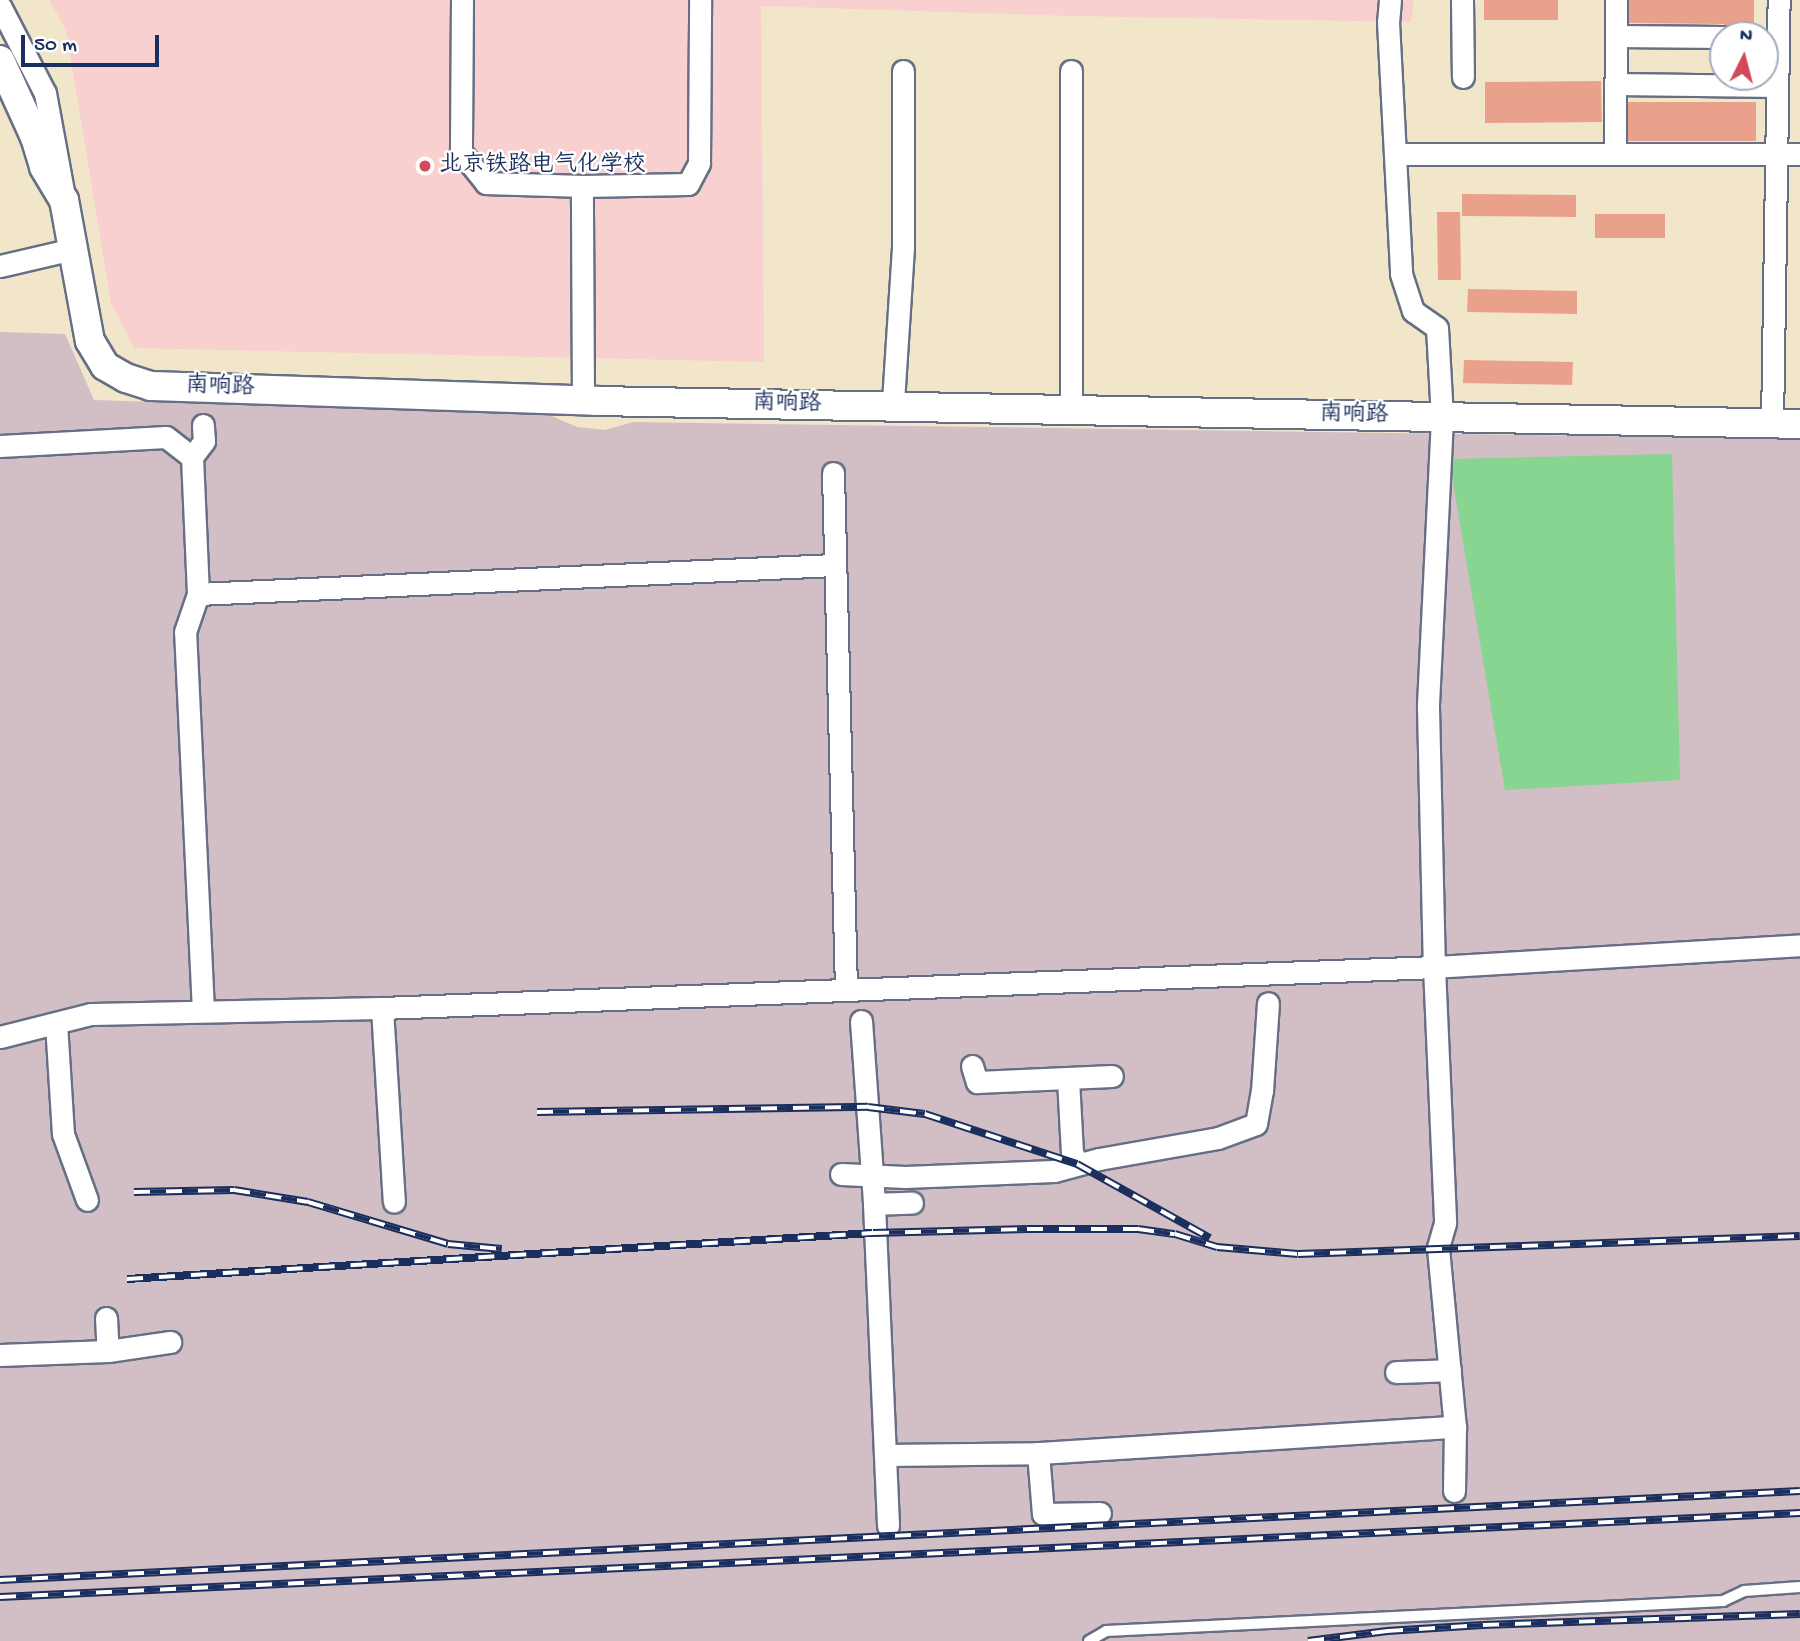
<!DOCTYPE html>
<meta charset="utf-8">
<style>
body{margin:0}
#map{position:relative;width:1800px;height:1641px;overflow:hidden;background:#f1e5ca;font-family:"Gochi Hand","LXGW WenKai TC",sans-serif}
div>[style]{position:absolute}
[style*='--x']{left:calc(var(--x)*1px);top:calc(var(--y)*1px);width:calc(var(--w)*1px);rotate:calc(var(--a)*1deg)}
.built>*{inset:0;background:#f7d0cf}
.industrial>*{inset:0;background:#d2bec5}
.green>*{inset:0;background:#88d491}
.building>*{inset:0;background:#eaa18c}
.roads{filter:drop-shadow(2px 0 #666f84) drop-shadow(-2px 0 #666f84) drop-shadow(0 2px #666f84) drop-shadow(0 -2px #666f84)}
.service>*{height:10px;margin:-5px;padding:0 5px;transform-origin:5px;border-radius:5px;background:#fff}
.minor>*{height:21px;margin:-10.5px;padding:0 10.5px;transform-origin:10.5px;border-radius:10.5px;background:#fff}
.tertiary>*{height:28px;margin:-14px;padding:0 14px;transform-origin:14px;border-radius:14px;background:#fff}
.rail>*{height:8px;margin-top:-4px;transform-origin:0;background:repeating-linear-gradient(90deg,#fff 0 16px,#1b2f5e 0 32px);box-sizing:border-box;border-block:2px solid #1b2f5e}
.dots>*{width:19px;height:19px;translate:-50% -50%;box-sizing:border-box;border:4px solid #fff;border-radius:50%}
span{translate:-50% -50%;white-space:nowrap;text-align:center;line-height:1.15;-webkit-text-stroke:5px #fff;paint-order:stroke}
.poi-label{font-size:23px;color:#1b2f5e}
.left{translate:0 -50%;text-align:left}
.street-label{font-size:23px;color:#1b2f5e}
.north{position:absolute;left:1709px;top:21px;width:70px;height:70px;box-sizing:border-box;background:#fff;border:2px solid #a4acbf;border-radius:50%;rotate:6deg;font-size:19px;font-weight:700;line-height:28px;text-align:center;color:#1b2f5e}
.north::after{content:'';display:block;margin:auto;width:24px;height:32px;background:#d1495b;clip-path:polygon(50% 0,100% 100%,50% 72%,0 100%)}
.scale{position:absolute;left:21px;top:35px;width:138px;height:32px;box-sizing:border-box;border:4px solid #1b2f5e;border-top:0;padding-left:9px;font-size:21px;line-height:24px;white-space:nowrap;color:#1b2f5e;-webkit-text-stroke:5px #fff;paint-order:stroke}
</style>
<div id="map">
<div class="built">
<i style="clip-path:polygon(49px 0,1414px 0,1411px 22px,1073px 16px,761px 6px,764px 362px,134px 348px,111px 303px,66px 29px)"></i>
</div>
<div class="industrial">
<i style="clip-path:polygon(0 332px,65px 334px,94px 400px,549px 415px,577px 427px,605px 430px,633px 422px,1800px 439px,1800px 1641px,0 1641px)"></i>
</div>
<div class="green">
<i style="clip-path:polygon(1672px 454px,1680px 780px,1505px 790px,1449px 459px)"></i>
</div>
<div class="building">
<i style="clip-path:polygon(1484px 0,1558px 0,1558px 20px,1484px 20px)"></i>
<i style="clip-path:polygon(1629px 0,1754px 0,1754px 30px,1734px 30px,1723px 24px,1629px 23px)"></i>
<i style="clip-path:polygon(1601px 81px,1602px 122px,1485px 123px,1485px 82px)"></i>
<i style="clip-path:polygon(1628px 102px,1756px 102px,1756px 141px,1628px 141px)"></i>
<i style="clip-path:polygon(1462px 194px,1576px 195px,1576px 217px,1462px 216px)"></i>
<i style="clip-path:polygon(1437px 212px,1460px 212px,1461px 280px,1438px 280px)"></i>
<i style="clip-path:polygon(1595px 214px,1665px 214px,1665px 238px,1595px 238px)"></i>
<i style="clip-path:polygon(1468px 289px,1577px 291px,1577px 314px,1467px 312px)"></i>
<i style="clip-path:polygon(1464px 360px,1573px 362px,1572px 385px,1463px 383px)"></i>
</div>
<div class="roads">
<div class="service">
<i style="--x:1089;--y:1641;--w:20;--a:-30"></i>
<i style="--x:1106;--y:1631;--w:618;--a:-2.78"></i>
<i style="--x:1723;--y:1601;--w:23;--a:-25"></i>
<i style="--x:1744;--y:1591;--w:56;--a:-4.1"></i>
</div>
<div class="minor">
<i style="--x:462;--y:0;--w:152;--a:90.4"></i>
<i style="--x:461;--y:152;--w:40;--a:51"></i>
<i style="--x:486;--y:183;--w:96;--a:1.8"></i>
<i style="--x:1390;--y:0;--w:22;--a:95"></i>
<i style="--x:1388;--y:22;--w:252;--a:87"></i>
<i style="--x:1401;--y:274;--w:39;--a:72"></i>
<i style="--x:1413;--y:311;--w:29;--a:35"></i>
<i style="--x:1437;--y:328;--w:90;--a:86.8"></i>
<i style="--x:1442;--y:418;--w:289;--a:92.8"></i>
<i style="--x:1428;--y:707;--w:260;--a:88.7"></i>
<i style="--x:1434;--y:967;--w:256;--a:87.5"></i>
<i style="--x:1445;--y:1223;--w:26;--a:106"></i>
<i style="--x:1438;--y:1248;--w:180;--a:84.6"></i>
<i style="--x:1455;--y:1427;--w:64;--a:90.9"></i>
<i style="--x:1462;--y:0;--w:77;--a:89.3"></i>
<i style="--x:0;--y:6;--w:98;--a:62.7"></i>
<i style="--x:45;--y:93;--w:100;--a:79.6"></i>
<i style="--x:1616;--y:36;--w:107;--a:0.5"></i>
<i style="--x:1071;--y:71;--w:341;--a:90"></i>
<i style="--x:1615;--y:84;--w:162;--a:0.7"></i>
<i style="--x:1615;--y:153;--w:153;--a:-89.6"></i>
<i style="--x:1395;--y:154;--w:405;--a:0"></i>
<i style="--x:0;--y:266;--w:75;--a:-13.1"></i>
<i style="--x:583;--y:401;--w:215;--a:-90.3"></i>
<i style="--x:582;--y:186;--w:106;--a:-1.1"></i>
<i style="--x:688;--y:184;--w:24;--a:-62"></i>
<i style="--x:699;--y:163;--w:163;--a:-89.6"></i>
<i style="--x:893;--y:402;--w:156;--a:-86.3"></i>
<i style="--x:903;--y:246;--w:175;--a:-90"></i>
<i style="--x:1772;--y:424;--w:424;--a:-89.1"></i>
<i style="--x:0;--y:446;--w:166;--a:-3.1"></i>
<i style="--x:166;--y:437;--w:33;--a:38"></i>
<i style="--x:833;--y:473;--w:517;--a:88.56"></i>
<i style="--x:198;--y:594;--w:638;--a:-2.61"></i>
<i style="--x:382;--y:1008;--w:194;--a:86.5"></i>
<i style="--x:203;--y:1011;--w:379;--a:-92.7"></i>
<i style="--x:185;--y:632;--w:40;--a:-71.1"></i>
<i style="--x:198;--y:594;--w:137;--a:-92.5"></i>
<i style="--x:192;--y:457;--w:20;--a:-53"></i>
<i style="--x:204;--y:441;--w:16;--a:-94"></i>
<i style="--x:861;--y:1021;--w:183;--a:85.9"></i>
<i style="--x:874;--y:1204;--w:322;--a:87.5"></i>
<i style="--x:56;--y:1023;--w:111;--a:86.4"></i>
<i style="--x:63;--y:1134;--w:70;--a:70"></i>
<i style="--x:0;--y:1037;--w:94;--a:-14.2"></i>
<i style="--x:91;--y:1014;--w:291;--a:-1.2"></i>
<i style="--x:382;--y:1008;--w:1053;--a:-2.23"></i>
<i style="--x:1434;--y:967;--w:367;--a:-3.4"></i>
<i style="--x:972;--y:1066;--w:17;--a:73"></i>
<i style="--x:977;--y:1082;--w:135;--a:-2.5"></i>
<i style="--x:1068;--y:1079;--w:73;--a:86.9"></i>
<i style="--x:1072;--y:1152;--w:13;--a:67"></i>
<i style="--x:841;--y:1174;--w:64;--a:2.7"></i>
<i style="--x:905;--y:1177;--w:149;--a:-2.3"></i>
<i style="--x:1054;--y:1171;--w:47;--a:-14.9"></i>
<i style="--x:1099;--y:1159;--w:121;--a:-10"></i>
<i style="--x:1218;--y:1138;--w:40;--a:-20.2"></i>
<i style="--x:1256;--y:1124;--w:34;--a:-80"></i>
<i style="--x:1262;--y:1091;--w:88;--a:-86.1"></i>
<i style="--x:874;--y:1204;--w:38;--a:-2"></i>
<i style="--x:106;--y:1318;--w:33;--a:87"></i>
<i style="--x:0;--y:1355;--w:108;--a:-2.1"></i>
<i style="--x:108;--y:1351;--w:63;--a:-8.3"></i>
<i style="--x:1396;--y:1372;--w:54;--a:-2.1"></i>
<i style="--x:1038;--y:1453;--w:61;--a:85.3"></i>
<i style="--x:1043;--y:1514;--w:57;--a:-1"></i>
<i style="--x:885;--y:1455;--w:153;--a:-0.7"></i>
<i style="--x:1038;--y:1453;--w:418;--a:-3.6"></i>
</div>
<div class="tertiary">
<i style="--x:0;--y:60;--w:85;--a:65.6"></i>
<i style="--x:35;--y:137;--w:31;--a:73"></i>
<i style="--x:44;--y:167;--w:39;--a:59"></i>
<i style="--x:64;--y:200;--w:143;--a:79.6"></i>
<i style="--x:90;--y:341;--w:29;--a:59"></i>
<i style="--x:105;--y:366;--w:24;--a:30"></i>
<i style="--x:126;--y:378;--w:26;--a:18"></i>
<i style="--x:151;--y:386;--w:445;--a:1.9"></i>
<i style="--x:596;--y:401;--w:1204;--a:1.09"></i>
</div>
</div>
<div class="rail">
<i style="--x:537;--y:1112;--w:331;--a:-0.9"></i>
<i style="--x:868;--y:1107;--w:57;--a:7"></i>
<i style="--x:925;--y:1114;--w:160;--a:18.2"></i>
<i style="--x:1077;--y:1164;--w:152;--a:29.1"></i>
<i style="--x:134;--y:1192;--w:100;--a:-1.1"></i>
<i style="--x:234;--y:1190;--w:75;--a:9.2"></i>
<i style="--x:308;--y:1202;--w:146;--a:16.7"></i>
<i style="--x:448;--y:1244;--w:54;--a:5.3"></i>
<i style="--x:127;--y:1279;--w:747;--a:-3.53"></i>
<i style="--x:873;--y:1233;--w:154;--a:-1.5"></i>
<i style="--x:1027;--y:1229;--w:111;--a:0"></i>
<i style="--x:1138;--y:1229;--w:37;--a:8"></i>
<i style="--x:1175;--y:1234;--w:44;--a:17.2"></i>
<i style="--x:1217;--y:1247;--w:81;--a:4.9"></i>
<i style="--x:1298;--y:1254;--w:502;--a:-2.05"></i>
<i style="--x:0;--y:1580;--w:1802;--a:-2.83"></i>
<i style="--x:0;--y:1597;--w:1802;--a:-2.67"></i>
<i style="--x:1308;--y:1641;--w:80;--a:-7.2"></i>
<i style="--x:1387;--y:1631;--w:96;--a:-3.6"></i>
<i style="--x:1483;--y:1625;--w:317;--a:-2"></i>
</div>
<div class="dots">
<i style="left:425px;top:166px;background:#d1495b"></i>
</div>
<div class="poi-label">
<span class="left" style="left:439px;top:166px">北京铁路电气化学校</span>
</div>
<div class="street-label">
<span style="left:220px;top:388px;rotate:2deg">南响路</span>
<span style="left:787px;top:405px;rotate:1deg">南响路</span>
<span style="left:1354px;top:416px;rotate:1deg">南响路</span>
</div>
<div class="north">N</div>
<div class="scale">50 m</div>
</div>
